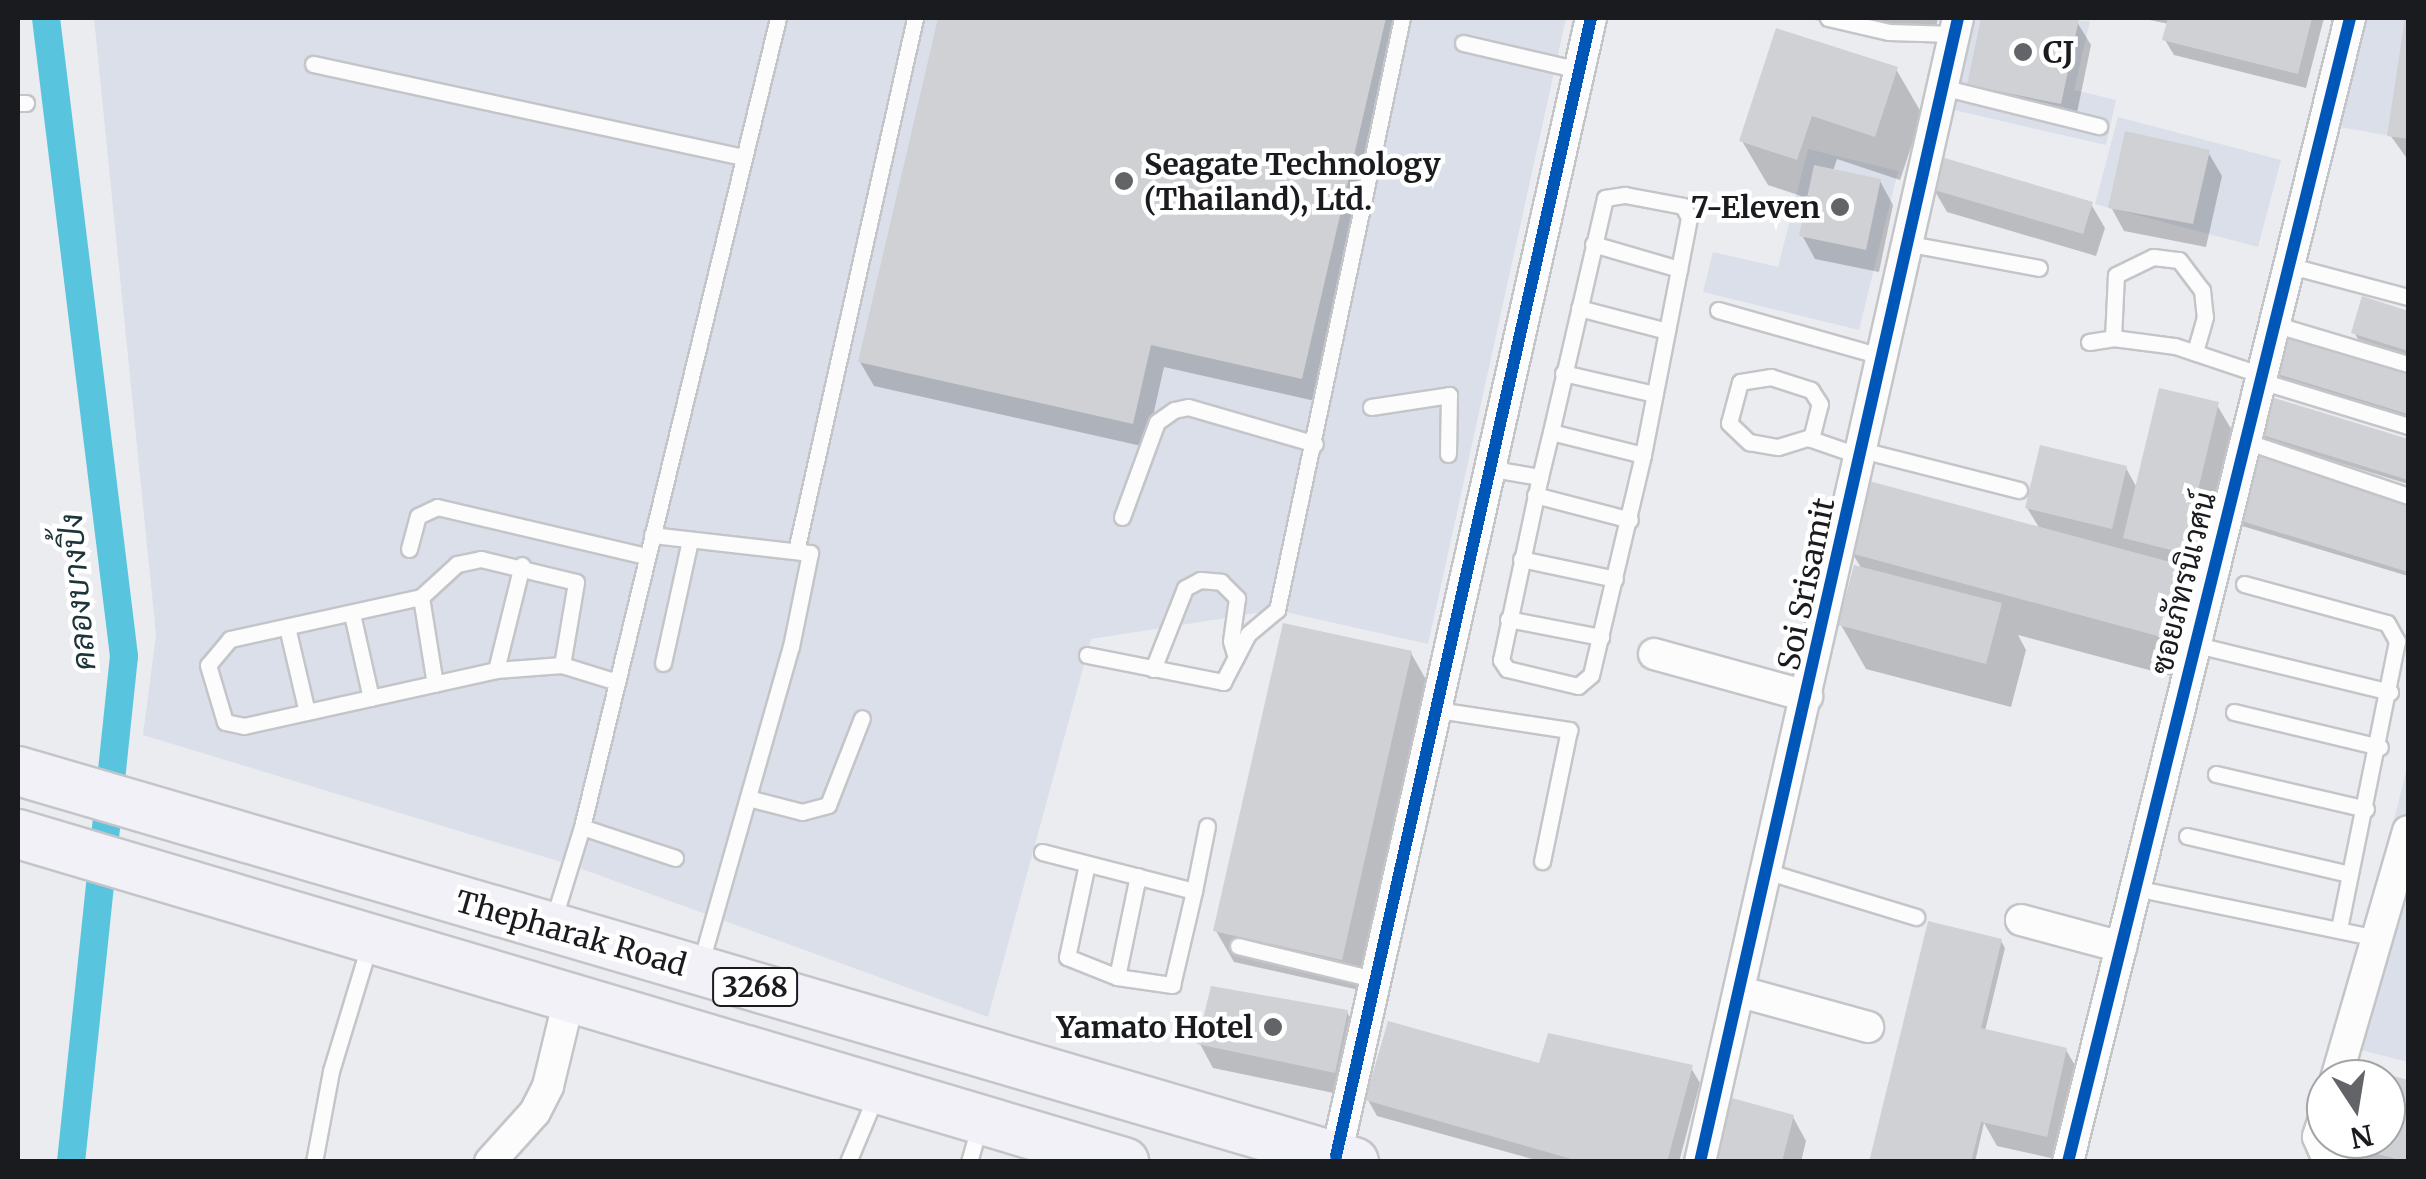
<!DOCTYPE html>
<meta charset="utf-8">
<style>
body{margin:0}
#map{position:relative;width:2426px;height:1179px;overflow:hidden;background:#eaecf0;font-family:Merriweather,Sarabun,serif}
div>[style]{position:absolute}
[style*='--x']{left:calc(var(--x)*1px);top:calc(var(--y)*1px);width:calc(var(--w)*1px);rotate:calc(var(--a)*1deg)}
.built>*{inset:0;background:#dadfe9}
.shadow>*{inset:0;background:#0003}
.canal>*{height:28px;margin:-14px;padding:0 14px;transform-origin:14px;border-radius:14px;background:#59c4dd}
.building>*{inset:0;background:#cfd1d4}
.roads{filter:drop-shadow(2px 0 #c4c5c8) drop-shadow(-2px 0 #c4c5c8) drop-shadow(0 2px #c4c5c8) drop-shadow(0 -2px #c4c5c8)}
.lane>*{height:15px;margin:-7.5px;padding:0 7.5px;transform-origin:7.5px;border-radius:7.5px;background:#fcfcfd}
.street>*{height:30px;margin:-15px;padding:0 15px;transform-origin:15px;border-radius:15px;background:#fcfcfd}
.primary>*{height:48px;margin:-24px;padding:0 24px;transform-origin:24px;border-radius:24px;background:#f2f1f7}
.cycleway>*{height:12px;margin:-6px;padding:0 6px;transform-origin:6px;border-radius:6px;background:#0057b8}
.dots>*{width:28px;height:28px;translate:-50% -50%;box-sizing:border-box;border:5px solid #fff;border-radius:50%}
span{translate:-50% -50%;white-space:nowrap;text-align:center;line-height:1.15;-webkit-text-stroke:9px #fff;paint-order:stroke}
.shield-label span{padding:2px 8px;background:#fff;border:2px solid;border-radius:8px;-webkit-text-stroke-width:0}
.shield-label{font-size:28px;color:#1a1b1e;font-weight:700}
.poi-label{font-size:30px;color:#1a1b1e;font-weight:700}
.left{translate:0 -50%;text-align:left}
.right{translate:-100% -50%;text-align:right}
.street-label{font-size:30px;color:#1a1b1e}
.water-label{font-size:32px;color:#1d343a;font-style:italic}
.frame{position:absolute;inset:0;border:20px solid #1a1b1e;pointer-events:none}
.north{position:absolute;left:2306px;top:1059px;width:100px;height:100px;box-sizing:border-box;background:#fff;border:2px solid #a3a4a5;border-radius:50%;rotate:168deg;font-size:28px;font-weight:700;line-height:40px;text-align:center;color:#1a1b1e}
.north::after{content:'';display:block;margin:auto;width:35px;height:45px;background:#636468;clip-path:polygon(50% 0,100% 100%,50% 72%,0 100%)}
</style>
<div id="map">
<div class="built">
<i style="clip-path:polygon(94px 18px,1566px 18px,1428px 644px,1277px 610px,1091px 639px,988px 1017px,571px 865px,143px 735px,156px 635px)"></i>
<i style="clip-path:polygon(1958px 18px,2090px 21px,2074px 90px,2116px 100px,2106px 145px,1937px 106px)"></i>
<i style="clip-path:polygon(2351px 18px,2408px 18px,2408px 139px,2334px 126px)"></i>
<i style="clip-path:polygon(2118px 117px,2281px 160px,2258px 247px,2095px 204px)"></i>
<i style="clip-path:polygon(1808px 149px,1898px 171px,1859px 330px,1703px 292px,1713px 252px,1778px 267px)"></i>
<i style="clip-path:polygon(2408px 764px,2408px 1062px,2338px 1044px)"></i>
</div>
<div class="shadow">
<i style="clip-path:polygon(940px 18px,1404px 18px,1315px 401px,1164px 367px,1146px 447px,874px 386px,860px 362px)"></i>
<i style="clip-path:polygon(1805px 18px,1938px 18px,1933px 43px)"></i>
<i style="clip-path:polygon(1984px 18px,2077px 22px,2091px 45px,2074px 127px,1984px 108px,1970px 84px)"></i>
<i style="clip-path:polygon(2140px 18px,2324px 18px,2306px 88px,2174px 55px,2165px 40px,2169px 24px)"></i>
<i style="clip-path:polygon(2408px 18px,2408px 160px,2390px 135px)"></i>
<i style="clip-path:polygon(1896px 69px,1922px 114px,1900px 180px,1837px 159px,1833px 171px,1880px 181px,1893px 205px,1879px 272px,1815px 259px,1802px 235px,1810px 199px,1768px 185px,1742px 141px)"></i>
<i style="clip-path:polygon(2208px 152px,2222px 176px,2206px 247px,2124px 231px,2111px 207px)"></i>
<i style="clip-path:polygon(1933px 188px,2091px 204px,2105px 228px,2096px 256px,1947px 212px)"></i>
<i style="clip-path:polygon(2364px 300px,2408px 314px,2408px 355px,2358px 339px,2354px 332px)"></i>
<i style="clip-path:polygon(2285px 338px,2408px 376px,2408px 419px,2278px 378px,2274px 371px)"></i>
<i style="clip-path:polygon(2270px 399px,2408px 442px,2408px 484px,2263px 439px,2259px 432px)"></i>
<i style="clip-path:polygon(2217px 405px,2243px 449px,2190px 681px,2018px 635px,2026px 650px,2011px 707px,1866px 669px,1841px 625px,1862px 569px,1852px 553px,2040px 529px,2027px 508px,2126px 468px,2137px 488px)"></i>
<i style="clip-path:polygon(2408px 499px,2408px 576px,2242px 526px,2238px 519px)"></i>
<i style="clip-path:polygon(1411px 653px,1429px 685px,1359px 990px,1234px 962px,1216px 931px)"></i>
<i style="clip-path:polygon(2001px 941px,2005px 948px,1985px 1031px,2066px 1050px,2080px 1074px,2060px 1160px,1997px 1146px,1984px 1123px,1975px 1162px,1872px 1162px)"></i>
<i style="clip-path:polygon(1347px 1012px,1360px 1036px,1348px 1096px,1213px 1068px,1200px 1044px)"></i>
<i style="clip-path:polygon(1541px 1066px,1691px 1068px,1700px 1083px,1679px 1162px,1543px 1162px,1377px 1116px,1368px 1100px)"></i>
<i style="clip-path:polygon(2349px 1067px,2408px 1082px,2408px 1162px,2342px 1162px,2330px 1139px,2386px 1139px,2386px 1079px)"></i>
<i style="clip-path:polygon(1793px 1117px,1806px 1141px,1801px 1162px,1717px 1162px)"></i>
</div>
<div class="canal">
<i style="--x:46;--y:18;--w:643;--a:83.03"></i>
<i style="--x:124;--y:656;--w:509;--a:95.98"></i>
</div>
<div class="building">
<i style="clip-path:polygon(938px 18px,1386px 18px,1302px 379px,1151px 345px,1133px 424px,858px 362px)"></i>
<i style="clip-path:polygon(1981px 18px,2079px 19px,2061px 104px,1967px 85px)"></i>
<i style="clip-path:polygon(2168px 18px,2312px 18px,2298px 74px,2162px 40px)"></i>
<i style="clip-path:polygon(2405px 18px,2408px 18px,2408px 139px,2387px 136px)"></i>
<i style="clip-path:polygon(1776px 28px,1898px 67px,1875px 137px,1812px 116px,1797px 160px,1739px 141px)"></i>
<i style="clip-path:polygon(2125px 131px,2210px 150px,2193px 224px,2108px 208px)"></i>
<i style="clip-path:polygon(1928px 153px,2093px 202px,2083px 234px,1931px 189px)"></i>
<i style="clip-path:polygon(1814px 165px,1881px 179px,1866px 250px,1799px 236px)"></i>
<i style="clip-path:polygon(2362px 296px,2408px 311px,2408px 351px,2351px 333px)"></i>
<i style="clip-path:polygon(2283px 335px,2408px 373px,2408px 414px,2271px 372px)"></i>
<i style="clip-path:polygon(2159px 388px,2219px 402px,2183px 553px,2123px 538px)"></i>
<i style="clip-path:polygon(2268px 396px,2408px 439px,2408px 480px,2256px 433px)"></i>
<i style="clip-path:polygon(2040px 445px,2127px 466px,2112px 529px,2025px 508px)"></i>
<i style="clip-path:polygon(2257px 450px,2408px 497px,2408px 572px,2235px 519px)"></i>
<i style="clip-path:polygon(1869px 481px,2185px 566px,2165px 638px,1850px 553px)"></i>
<i style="clip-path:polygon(1854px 565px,2002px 603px,1986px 664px,1838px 625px)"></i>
<i style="clip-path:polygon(1283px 623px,1412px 651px,1342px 960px,1213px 931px)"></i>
<i style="clip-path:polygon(1928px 921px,2002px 939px,1981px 1028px,2067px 1048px,2047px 1137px,1981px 1122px,1971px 1162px,1869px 1162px)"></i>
<i style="clip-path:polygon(1211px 986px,1348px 1010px,1335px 1073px,1197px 1044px)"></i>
<i style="clip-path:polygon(1388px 1021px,1539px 1063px,1548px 1033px,1693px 1065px,1667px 1162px,1582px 1162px,1365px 1100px)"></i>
<i style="clip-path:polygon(2347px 1064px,2408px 1080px,2408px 1162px,2323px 1140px,2386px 1139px,2386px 1079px,2343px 1079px)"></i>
<i style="clip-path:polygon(1732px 1098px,1794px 1115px,1782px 1162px,1715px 1162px)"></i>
</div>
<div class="roads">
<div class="lane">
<i style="--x:1828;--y:18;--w:63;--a:12.9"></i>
<i style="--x:1889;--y:32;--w:65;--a:1.8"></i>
<i style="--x:1463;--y:43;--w:119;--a:13.1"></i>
<i style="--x:313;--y:64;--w:440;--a:12.2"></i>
<i style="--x:1942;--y:87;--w:162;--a:14"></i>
<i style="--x:18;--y:103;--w:8;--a:0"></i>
<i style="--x:1593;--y:244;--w:90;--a:16.2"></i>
<i style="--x:1910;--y:244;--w:131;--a:10.5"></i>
<i style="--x:2291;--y:266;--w:121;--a:14.8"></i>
<i style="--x:1579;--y:308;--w:91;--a:14.6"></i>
<i style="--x:1718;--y:310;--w:173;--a:15.8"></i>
<i style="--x:2277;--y:325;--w:137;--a:16.6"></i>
<i style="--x:2113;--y:338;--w:63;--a:-87.3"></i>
<i style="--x:2116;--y:275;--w:41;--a:-25.9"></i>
<i style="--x:2153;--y:257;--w:26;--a:7"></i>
<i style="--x:2179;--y:260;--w:38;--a:53"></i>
<i style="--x:2202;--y:290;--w:27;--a:84"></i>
<i style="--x:2205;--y:317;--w:37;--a:106"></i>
<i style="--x:2089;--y:342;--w:24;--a:-9"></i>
<i style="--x:2113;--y:338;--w:63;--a:7.4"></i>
<i style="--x:2175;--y:346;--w:92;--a:18.4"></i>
<i style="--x:1563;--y:373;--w:94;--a:12.9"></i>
<i style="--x:2261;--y:381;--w:154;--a:17"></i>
<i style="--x:1371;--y:407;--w:79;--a:-8.7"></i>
<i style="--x:1449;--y:395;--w:59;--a:91"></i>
<i style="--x:1551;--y:432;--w:240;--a:-77"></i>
<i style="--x:1605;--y:198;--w:20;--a:-9"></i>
<i style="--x:1625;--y:195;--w:59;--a:10.7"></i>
<i style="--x:1683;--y:206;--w:13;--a:63"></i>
<i style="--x:1689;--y:218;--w:241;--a:101"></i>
<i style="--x:1811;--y:439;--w:36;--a:-76"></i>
<i style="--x:1820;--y:404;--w:17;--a:-123"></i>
<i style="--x:1811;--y:390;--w:42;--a:-162"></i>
<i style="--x:1771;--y:377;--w:31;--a:171"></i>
<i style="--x:1740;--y:382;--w:42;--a:105"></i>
<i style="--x:1729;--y:423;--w:28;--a:44"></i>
<i style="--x:1749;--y:442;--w:29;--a:10"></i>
<i style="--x:1778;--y:447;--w:31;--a:-17"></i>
<i style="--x:1808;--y:438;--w:3;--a:18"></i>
<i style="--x:1811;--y:439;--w:52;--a:19.1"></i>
<i style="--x:2245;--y:441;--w:172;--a:18.6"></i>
<i style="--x:1862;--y:450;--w:162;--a:14.3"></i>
<i style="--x:1493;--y:469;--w:48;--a:9.7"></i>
<i style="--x:1540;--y:477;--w:46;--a:-76.3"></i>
<i style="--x:1551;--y:432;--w:95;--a:14"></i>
<i style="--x:1643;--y:455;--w:226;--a:103.3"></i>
<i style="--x:1591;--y:675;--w:17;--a:140"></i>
<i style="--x:1578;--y:686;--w:73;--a:-166.5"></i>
<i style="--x:1507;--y:669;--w:11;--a:-124"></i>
<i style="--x:1501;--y:660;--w:187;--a:-78"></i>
<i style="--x:1535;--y:495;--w:98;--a:14.7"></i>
<i style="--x:1122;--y:517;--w:101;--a:-69.8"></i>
<i style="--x:1157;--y:422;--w:21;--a:-35"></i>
<i style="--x:1174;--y:410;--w:14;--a:-12"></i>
<i style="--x:1188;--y:407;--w:132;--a:16.2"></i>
<i style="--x:652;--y:535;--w:159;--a:6.5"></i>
<i style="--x:810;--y:553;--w:95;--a:101.5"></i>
<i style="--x:791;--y:646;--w:332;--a:105.9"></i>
<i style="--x:409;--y:549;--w:34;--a:-75"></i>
<i style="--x:418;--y:516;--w:21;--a:-25"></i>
<i style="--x:437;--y:507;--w:215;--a:13.2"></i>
<i style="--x:796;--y:551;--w:546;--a:-77.41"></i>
<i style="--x:1521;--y:559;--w:96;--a:12"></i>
<i style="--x:2244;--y:584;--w:148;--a:15.3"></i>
<i style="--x:2387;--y:623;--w:21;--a:61"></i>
<i style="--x:2397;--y:641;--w:294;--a:101.4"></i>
<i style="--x:421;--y:597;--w:88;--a:80.9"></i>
<i style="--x:352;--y:614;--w:86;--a:77.3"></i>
<i style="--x:1508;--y:619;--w:95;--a:11"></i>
<i style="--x:287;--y:627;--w:87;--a:76.8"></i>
<i style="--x:2193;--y:644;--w:203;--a:13.7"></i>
<i style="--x:1087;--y:655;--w:139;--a:11.2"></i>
<i style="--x:1223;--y:682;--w:54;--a:-62.5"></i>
<i style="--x:1248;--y:634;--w:38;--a:-40"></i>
<i style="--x:1277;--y:610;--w:605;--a:-78.08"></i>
<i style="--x:663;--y:663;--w:126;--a:-77.6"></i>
<i style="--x:562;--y:665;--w:84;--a:-80.4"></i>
<i style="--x:576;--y:582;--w:98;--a:-166.4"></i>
<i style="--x:481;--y:559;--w:25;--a:168"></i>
<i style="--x:457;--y:564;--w:49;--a:137.5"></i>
<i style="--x:421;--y:597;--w:196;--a:167.6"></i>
<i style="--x:230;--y:639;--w:34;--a:130"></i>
<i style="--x:208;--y:665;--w:59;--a:73.4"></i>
<i style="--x:225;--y:722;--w:19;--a:12"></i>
<i style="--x:244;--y:726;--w:258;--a:-12.5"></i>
<i style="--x:496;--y:670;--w:66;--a:-4.3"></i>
<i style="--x:562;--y:665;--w:58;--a:17.2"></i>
<i style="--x:1153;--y:669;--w:87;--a:-68.4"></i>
<i style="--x:1185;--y:588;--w:17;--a:-28"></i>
<i style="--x:1200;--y:580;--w:21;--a:5"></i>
<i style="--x:1221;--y:582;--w:23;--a:45"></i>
<i style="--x:1237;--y:598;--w:43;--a:97.9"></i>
<i style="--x:1231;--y:641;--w:17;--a:73"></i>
<i style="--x:496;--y:670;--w:108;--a:-76.1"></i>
<i style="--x:1438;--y:710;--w:133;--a:8.7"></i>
<i style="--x:1569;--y:730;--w:134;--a:101.6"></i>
<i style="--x:2234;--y:712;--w:150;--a:13.5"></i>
<i style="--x:2216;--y:774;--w:154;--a:13.1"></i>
<i style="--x:748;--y:798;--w:56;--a:14.5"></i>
<i style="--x:802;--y:812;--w:27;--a:-15"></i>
<i style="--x:828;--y:805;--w:93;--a:-68.7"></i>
<i style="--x:582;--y:827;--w:98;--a:18.4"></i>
<i style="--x:2187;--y:836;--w:166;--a:13.2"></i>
<i style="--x:1042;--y:852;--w:157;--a:14.4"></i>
<i style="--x:1194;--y:891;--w:66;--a:-78.7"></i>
<i style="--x:1087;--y:864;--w:95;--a:102.1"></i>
<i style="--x:1067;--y:957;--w:54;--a:21.8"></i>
<i style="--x:1117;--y:977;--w:56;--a:8.3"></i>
<i style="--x:1172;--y:985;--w:97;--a:-76.8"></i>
<i style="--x:1769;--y:872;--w:154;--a:17"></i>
<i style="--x:2135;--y:888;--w:251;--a:11.7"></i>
<i style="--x:553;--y:921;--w:98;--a:-72.9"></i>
<i style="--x:582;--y:827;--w:832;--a:-76.38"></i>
<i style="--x:1238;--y:946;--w:143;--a:13.7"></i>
<i style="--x:1117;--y:977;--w:103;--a:-78.3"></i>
<i style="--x:314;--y:1162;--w:93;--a:-79.4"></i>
<i style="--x:331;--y:1071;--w:134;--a:-73.1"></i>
<i style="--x:848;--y:1162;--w:73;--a:-67.3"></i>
<i style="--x:969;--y:1162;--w:36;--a:-74"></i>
</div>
<div class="street">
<i style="--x:1654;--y:654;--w:159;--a:15.4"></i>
<i style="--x:2021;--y:920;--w:104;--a:15.1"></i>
<i style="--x:1741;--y:992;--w:132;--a:15.4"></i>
<i style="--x:2336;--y:1079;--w:258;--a:-73.8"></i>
<i style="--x:2326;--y:1112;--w:26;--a:108"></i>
<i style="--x:2318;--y:1137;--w:22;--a:66"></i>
<i style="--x:2327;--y:1157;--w:14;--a:21"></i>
<i style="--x:1336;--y:1156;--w:1166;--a:-77.37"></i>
<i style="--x:490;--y:1162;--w:67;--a:-48"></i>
<i style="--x:535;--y:1112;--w:29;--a:-63"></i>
<i style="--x:548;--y:1086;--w:89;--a:-76.4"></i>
<i style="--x:1700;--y:1162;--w:1173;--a:-77.29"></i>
<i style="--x:2068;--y:1162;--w:1178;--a:-76.15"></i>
</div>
<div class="primary">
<i style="--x:18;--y:771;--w:1392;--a:16.31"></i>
<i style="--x:18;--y:834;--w:1154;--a:16.52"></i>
</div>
</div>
<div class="cycleway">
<i style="--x:1336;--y:1156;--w:1166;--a:-77.37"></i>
<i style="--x:1700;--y:1162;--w:1173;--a:-77.29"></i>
<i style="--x:2068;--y:1162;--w:1178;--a:-76.15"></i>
</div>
<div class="dots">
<i style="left:2023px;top:52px;background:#636468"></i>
<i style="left:1124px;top:181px;background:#636468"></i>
<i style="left:1840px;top:207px;background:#636468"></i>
<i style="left:1273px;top:1027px;background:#636468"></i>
</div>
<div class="shield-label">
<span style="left:755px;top:987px">3268</span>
</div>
<div class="poi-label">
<span class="left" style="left:2043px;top:52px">CJ</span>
<span class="left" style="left:1144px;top:181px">Seagate Technology<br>(Thailand), Ltd.</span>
<span class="right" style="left:1820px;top:207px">7-Eleven</span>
<span class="right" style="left:1253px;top:1027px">Yamato Hotel</span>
</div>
<div class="street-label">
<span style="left:2183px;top:583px;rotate:-76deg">ซอยภัทรนิเวศน์</span>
<span style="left:1806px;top:584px;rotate:-78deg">Soi Srisamit</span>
<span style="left:571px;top:933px;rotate:16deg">Thepharak Road</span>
</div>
<div class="water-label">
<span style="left:78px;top:592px;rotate:-95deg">คลองบางปิ้ง</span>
</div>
<div class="frame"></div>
<div class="north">N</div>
</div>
